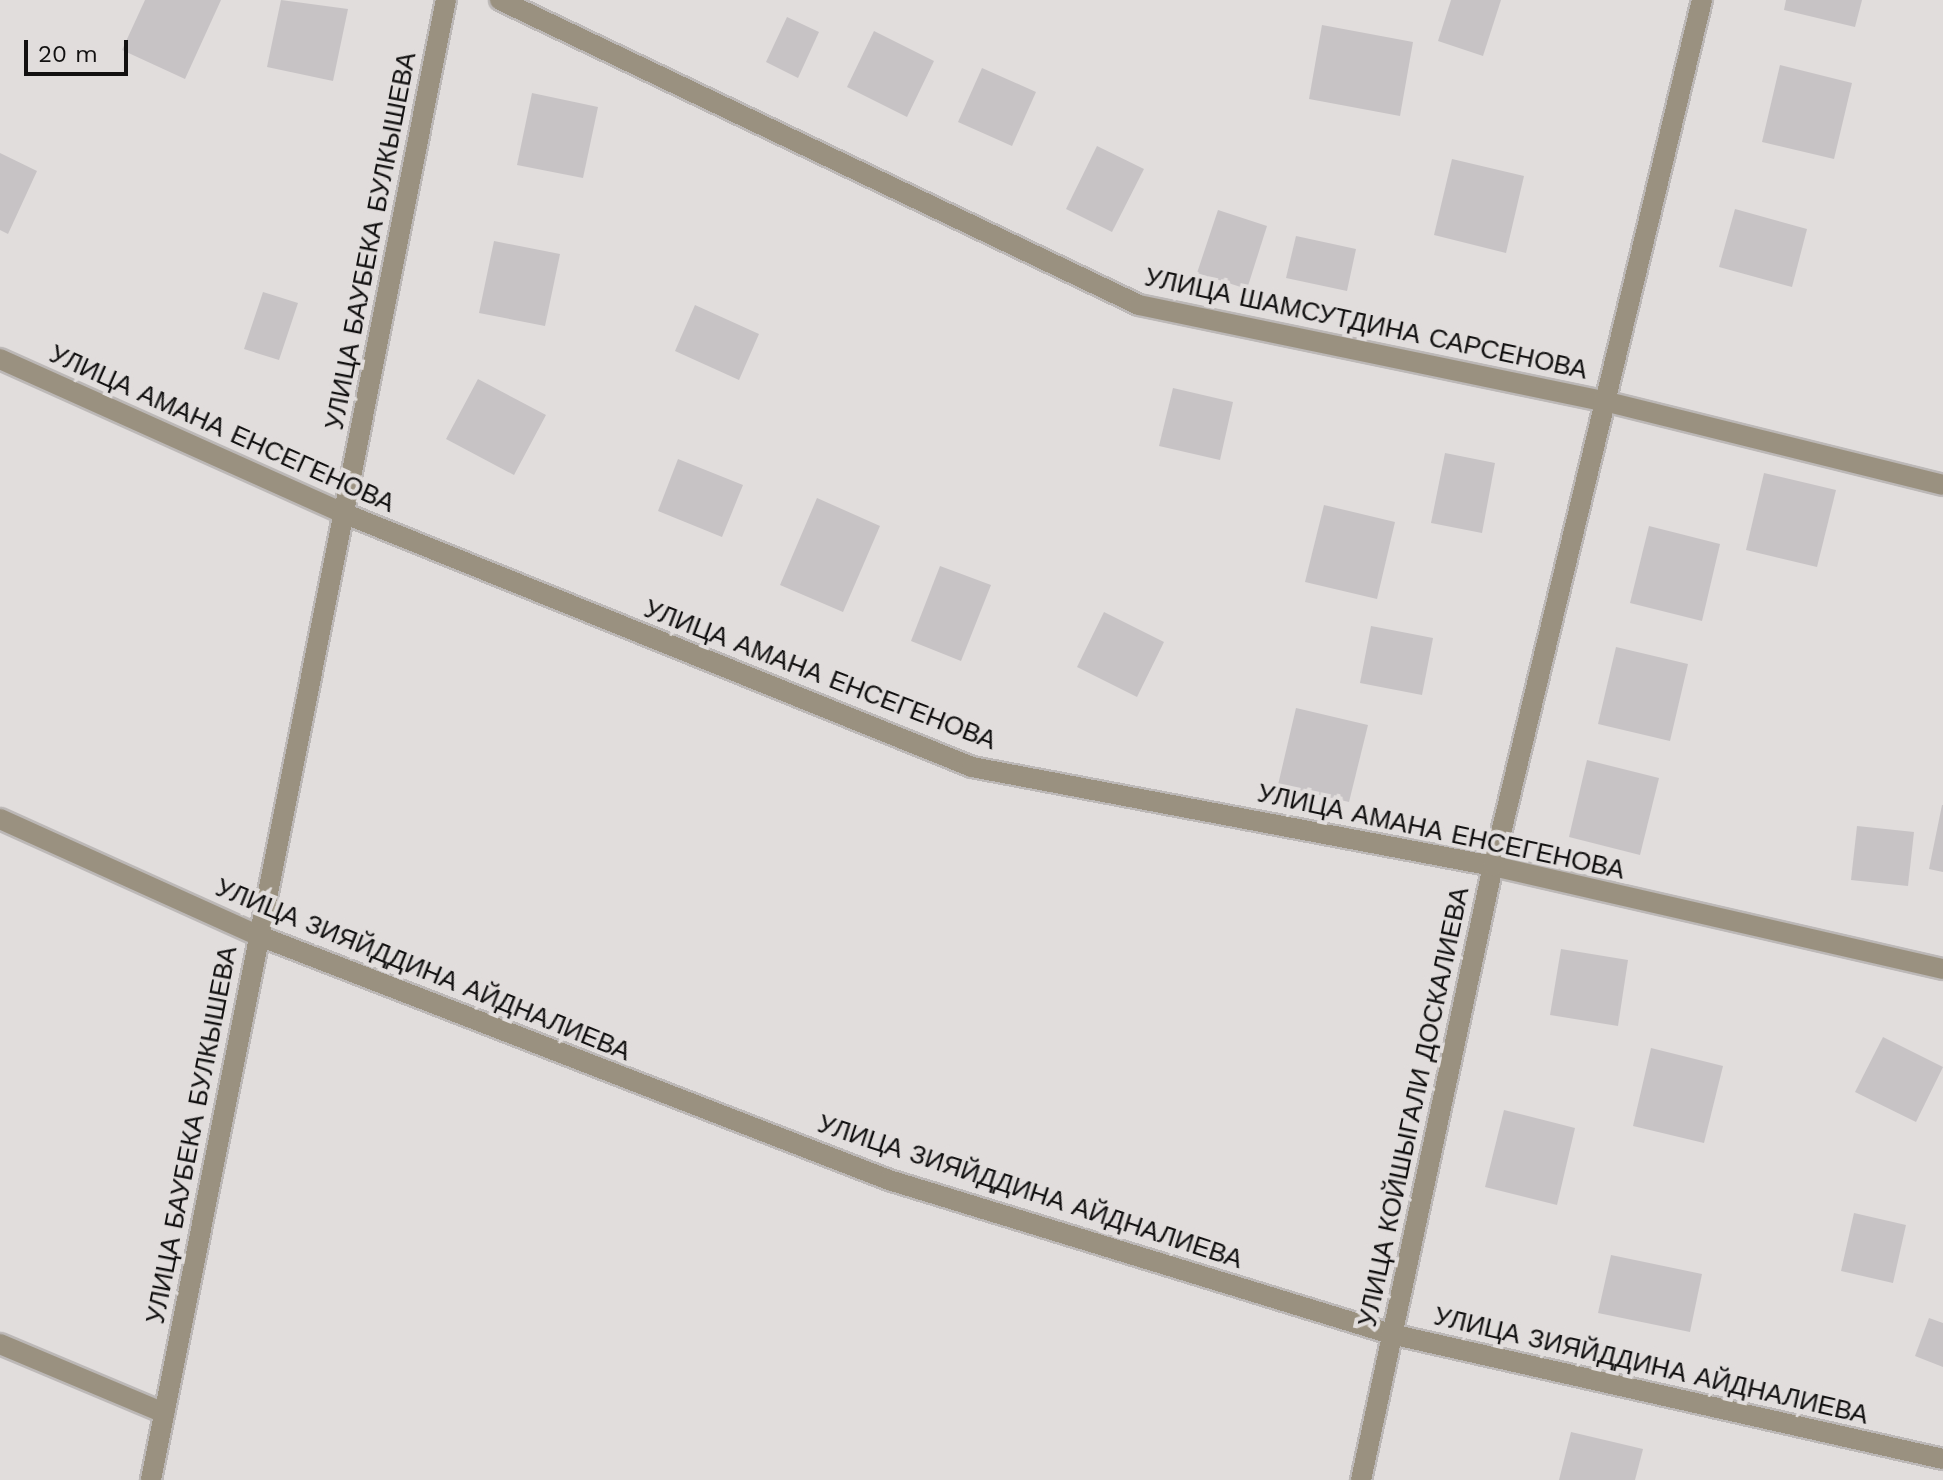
<!DOCTYPE html>
<meta charset="utf-8">
<style>
body{margin:0}
#map{position:relative;width:1943px;height:1480px;overflow:hidden;background:#e1dddc;font-family:"Work Sans",sans-serif}
div>[style]{position:absolute}
[style*='--x']{left:calc(var(--x)*1px);top:calc(var(--y)*1px);width:calc(var(--w)*1px);rotate:calc(var(--a)*1deg)}
.building>*{inset:0;background:#c7c3c5}
.roads{filter:drop-shadow(2px 0 #bcb8b7) drop-shadow(-2px 0 #bcb8b7) drop-shadow(0 2px #bcb8b7) drop-shadow(0 -2px #bcb8b7)}
.minor>*{height:20px;margin:-10px;padding:0 10px;transform-origin:10px;border-radius:10px;background:#9a9180}
span{translate:-50% -50%;white-space:nowrap;text-align:center;line-height:1.15;-webkit-text-stroke:8px #e1dddc;paint-order:stroke}
.street-label{font-size:26px;color:#121111}
.scale{position:absolute;left:24px;top:40px;width:104px;height:36px;box-sizing:border-box;border:4px solid #121111;border-top:0;padding-left:10px;font-size:24px;line-height:28px;white-space:nowrap;color:#121111;-webkit-text-stroke:6px #e1dddc;paint-order:stroke}
</style>
<div id="map">
<div class="building">
<i style="clip-path:polygon(145px 0,221px 0,185px 79px,122px 50px)"></i>
<i style="clip-path:polygon(281px 0,348px 9px,333px 81px,267px 67px)"></i>
<i style="clip-path:polygon(1451px 0,1501px 0,1483px 56px,1438px 41px)"></i>
<i style="clip-path:polygon(1786px 0,1862px 0,1855px 27px,1784px 10px)"></i>
<i style="clip-path:polygon(787px 17px,819px 32px,798px 78px,766px 62px)"></i>
<i style="clip-path:polygon(1322px 25px,1413px 42px,1400px 116px,1309px 99px)"></i>
<i style="clip-path:polygon(874px 31px,934px 61px,907px 117px,847px 87px)"></i>
<i style="clip-path:polygon(1780px 65px,1852px 83px,1834px 159px,1762px 142px)"></i>
<i style="clip-path:polygon(982px 68px,1036px 92px,1012px 146px,958px 122px)"></i>
<i style="clip-path:polygon(532px 93px,598px 107px,583px 178px,517px 165px)"></i>
<i style="clip-path:polygon(1097px 146px,1144px 169px,1112px 232px,1066px 209px)"></i>
<i style="clip-path:polygon(0 153px,37px 171px,8px 234px,0 230px)"></i>
<i style="clip-path:polygon(1452px 159px,1524px 176px,1506px 253px,1434px 235px)"></i>
<i style="clip-path:polygon(1735px 209px,1807px 229px,1792px 287px,1719px 267px)"></i>
<i style="clip-path:polygon(1218px 210px,1267px 226px,1247px 289px,1197px 273px)"></i>
<i style="clip-path:polygon(1296px 236px,1356px 249px,1347px 291px,1286px 278px)"></i>
<i style="clip-path:polygon(494px 241px,560px 254px,545px 326px,479px 313px)"></i>
<i style="clip-path:polygon(263px 292px,298px 303px,279px 360px,244px 349px)"></i>
<i style="clip-path:polygon(695px 305px,759px 334px,739px 380px,675px 351px)"></i>
<i style="clip-path:polygon(478px 379px,546px 415px,514px 475px,446px 439px)"></i>
<i style="clip-path:polygon(1173px 388px,1233px 402px,1220px 460px,1159px 446px)"></i>
<i style="clip-path:polygon(1445px 453px,1495px 463px,1482px 533px,1431px 523px)"></i>
<i style="clip-path:polygon(678px 459px,743px 485px,722px 537px,658px 511px)"></i>
<i style="clip-path:polygon(1764px 473px,1836px 490px,1817px 567px,1746px 550px)"></i>
<i style="clip-path:polygon(817px 498px,880px 526px,843px 612px,780px 585px)"></i>
<i style="clip-path:polygon(1324px 505px,1395px 522px,1377px 599px,1305px 582px)"></i>
<i style="clip-path:polygon(1649px 526px,1720px 544px,1702px 621px,1630px 603px)"></i>
<i style="clip-path:polygon(940px 566px,991px 585px,961px 661px,911px 641px)"></i>
<i style="clip-path:polygon(1104px 612px,1164px 642px,1137px 697px,1077px 667px)"></i>
<i style="clip-path:polygon(1371px 626px,1433px 638px,1422px 695px,1360px 683px)"></i>
<i style="clip-path:polygon(1616px 647px,1688px 664px,1670px 741px,1598px 724px)"></i>
<i style="clip-path:polygon(1296px 708px,1368px 725px,1349px 802px,1278px 785px)"></i>
<i style="clip-path:polygon(1587px 760px,1659px 778px,1640px 855px,1569px 837px)"></i>
<i style="clip-path:polygon(1942px 805px,1943px 805px,1943px 872px,1929px 869px)"></i>
<i style="clip-path:polygon(1857px 826px,1914px 832px,1908px 886px,1851px 880px)"></i>
<i style="clip-path:polygon(1561px 949px,1628px 960px,1618px 1026px,1550px 1015px)"></i>
<i style="clip-path:polygon(1883px 1037px,1943px 1067px,1916px 1122px,1855px 1092px)"></i>
<i style="clip-path:polygon(1651px 1048px,1723px 1066px,1704px 1143px,1633px 1126px)"></i>
<i style="clip-path:polygon(1504px 1110px,1575px 1128px,1557px 1205px,1485px 1187px)"></i>
<i style="clip-path:polygon(1854px 1213px,1906px 1225px,1893px 1283px,1841px 1271px)"></i>
<i style="clip-path:polygon(1611px 1255px,1702px 1274px,1690px 1332px,1598px 1313px)"></i>
<i style="clip-path:polygon(1929px 1318px,1943px 1323px,1943px 1367px,1915px 1356px)"></i>
<i style="clip-path:polygon(1571px 1432px,1643px 1449px,1635px 1480px,1559px 1480px)"></i>
</div>
<div class="roads">
<div class="minor">
<i style="--x:500;--y:0;--w:708;--a:25.52"></i>
<i style="--x:1139;--y:305;--w:475;--a:11.7"></i>
<i style="--x:1604;--y:401;--w:349;--a:13.9"></i>
<i style="--x:0;--y:359;--w:376;--a:24.2"></i>
<i style="--x:343;--y:513;--w:678;--a:21.99"></i>
<i style="--x:972;--y:767;--w:530;--a:10.76"></i>
<i style="--x:1493;--y:866;--w:462;--a:12.9"></i>
<i style="--x:0;--y:819;--w:282;--a:24.3"></i>
<i style="--x:257;--y:935;--w:678;--a:21.19"></i>
<i style="--x:889;--y:1180;--w:525;--a:17.05"></i>
<i style="--x:1391;--y:1334;--w:566;--a:12.76"></i>
<i style="--x:0;--y:1344;--w:178;--a:22.8"></i>
<i style="--x:151;--y:1480;--w:1509;--a:-78.73"></i>
<i style="--x:1361;--y:1480;--w:628;--a:-77.87"></i>
<i style="--x:1493;--y:866;--w:891;--a:-76.43"></i>
</div>
</div>
<div class="street-label">
<span style="left:371px;top:241px;rotate:-79deg">УЛИЦА БАУБЕКА БУЛКЫШЕВА</span>
<span style="left:1366px;top:324px;rotate:12deg">УЛИЦА ШАМСУТДИНА САРСЕНОВА</span>
<span style="left:222px;top:429px;rotate:24deg">УЛИЦА АМАНА ЕНСЕГЕНОВА</span>
<span style="left:820px;top:675px;rotate:21deg">УЛИЦА АМАНА ЕНСЕГЕНОВА</span>
<span style="left:1441px;top:832px;rotate:12deg">УЛИЦА АМАНА ЕНСЕГЕНОВА</span>
<span style="left:423px;top:970px;rotate:22deg">УЛИЦА ЗИЯЙДДИНА АЙДНАЛИЕВА</span>
<span style="left:1414px;top:1107px;rotate:-78deg">УЛИЦА КОЙШЫГАЛИ ДОСКАЛИЕВА</span>
<span style="left:192px;top:1135px;rotate:-79deg">УЛИЦА БАУБЕКА БУЛКЫШЕВА</span>
<span style="left:1030px;top:1192px;rotate:18deg">УЛИЦА ЗИЯЙДДИНА АЙДНАЛИЕВА</span>
<span style="left:1651px;top:1366px;rotate:13deg">УЛИЦА ЗИЯЙДДИНА АЙДНАЛИЕВА</span>
</div>
<div class="scale">20 m</div>
</div>
